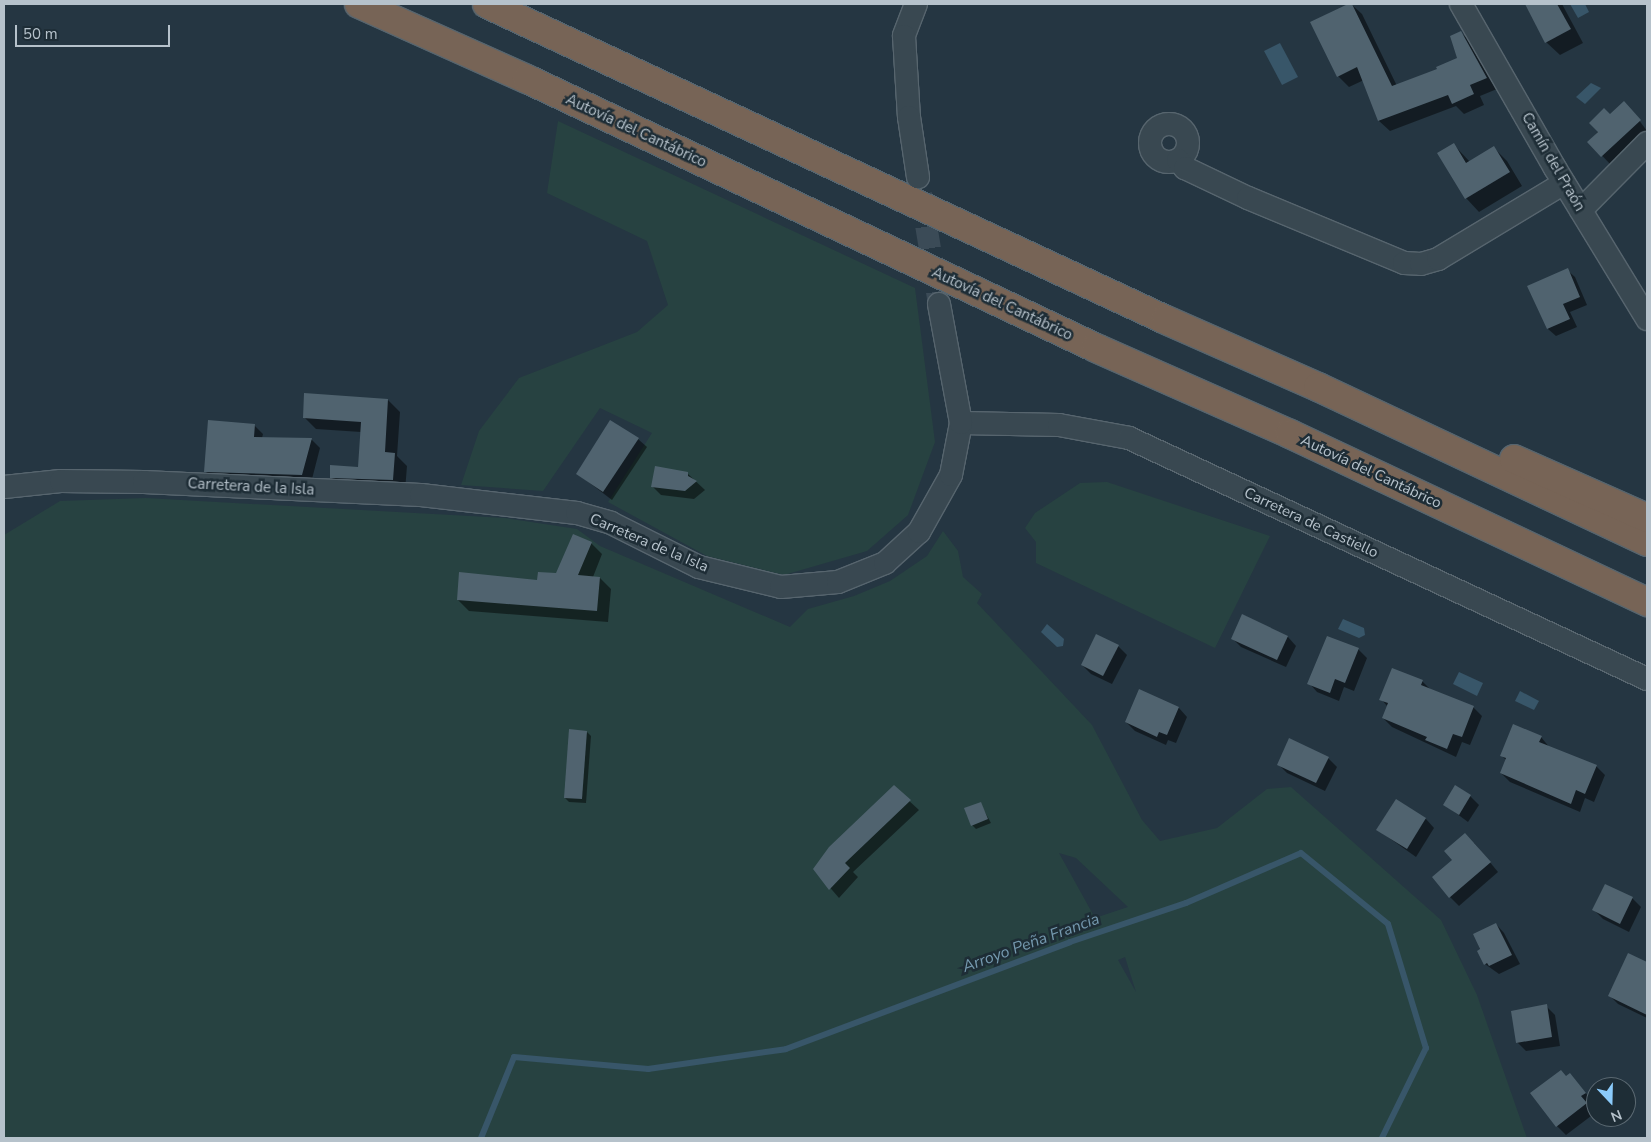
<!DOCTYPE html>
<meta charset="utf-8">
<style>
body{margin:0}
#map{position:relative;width:1651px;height:1142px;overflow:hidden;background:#253642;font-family:"Nunito Sans",sans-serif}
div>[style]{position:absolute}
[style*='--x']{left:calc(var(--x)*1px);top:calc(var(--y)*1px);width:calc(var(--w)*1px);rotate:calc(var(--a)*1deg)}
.green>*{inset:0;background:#274241}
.water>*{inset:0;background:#385669}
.shadow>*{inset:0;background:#0007}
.stream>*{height:6px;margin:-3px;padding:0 3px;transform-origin:3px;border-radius:3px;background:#385669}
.building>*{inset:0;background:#50636f}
.minor-tunnel>*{height:22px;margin-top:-11px;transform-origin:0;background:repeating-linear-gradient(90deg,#3b4b57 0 22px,transparent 0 33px)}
.roads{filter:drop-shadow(1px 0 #57656e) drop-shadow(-1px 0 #57656e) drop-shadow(0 1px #57656e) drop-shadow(0 -1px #57656e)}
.minor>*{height:22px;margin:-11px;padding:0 11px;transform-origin:11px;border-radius:11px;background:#394851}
.minor>.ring{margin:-11px;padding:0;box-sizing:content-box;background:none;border:22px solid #394851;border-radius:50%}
.highway>*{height:28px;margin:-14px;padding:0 14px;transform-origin:14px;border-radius:14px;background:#776456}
span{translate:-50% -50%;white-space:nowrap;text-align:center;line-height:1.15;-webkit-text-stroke:5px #1e2d36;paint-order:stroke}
.street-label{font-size:15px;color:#b6c2cb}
.water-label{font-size:16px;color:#7599af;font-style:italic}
.frame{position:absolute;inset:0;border:5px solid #b6c2cb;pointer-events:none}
.north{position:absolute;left:1586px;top:1077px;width:50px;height:50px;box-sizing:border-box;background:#1e2d36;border:1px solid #5b6972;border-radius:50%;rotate:159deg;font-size:14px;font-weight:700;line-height:20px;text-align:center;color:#b6c2cb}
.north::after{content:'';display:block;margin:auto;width:18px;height:22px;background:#8bcbfb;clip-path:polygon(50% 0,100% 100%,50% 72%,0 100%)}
.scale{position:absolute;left:15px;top:25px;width:155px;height:22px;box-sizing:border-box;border:2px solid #b6c2cb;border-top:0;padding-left:6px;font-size:15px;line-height:18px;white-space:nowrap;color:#b6c2cb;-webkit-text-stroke:4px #1e2d36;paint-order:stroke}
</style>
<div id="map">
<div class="green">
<i style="clip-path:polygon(558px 121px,915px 288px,935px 442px,908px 515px,867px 551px,784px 575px,707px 556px,608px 502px,652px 433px,600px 408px,543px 491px,461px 485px,479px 431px,519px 378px,637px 332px,668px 305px,647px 241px,547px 193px)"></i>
<i style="clip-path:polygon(1107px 482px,1270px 536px,1215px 648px,1036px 563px,1036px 542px,1025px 528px,1035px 513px,1080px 483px)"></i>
<i style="clip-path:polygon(evenodd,146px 498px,505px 518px,577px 529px,600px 546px,790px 627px,808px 609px,854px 596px,890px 581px,927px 556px,943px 531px,958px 551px,963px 577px,982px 594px,977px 603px,1092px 725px,1142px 820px,1160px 841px,1217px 828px,1267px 789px,1291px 787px,1441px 920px,1477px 995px,1527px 1138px,4px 1138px,4px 535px,60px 501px,146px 498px,1059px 853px,1076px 858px,1128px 907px,1095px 918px,1059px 853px,146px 498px,1125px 957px,1136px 992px,1118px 960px,1125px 957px)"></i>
</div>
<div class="water">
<i style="clip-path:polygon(1570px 4px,1585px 4px,1589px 12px,1578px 18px)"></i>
<i style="clip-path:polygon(1280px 43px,1298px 77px,1282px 85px,1264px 51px)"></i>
<i style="clip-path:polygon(1591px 83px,1601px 88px,1585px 104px,1576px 97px)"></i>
<i style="clip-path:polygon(1343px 619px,1364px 628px,1365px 635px,1359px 638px,1338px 629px)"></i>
<i style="clip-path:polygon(1047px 624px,1064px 639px,1063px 646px,1057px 647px,1041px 632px)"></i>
<i style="clip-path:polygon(1459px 672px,1483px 683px,1477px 696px,1453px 684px)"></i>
<i style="clip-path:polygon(1520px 691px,1539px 701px,1534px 710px,1515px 701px)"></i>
</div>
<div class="shadow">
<i style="clip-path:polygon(1351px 4px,1362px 14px,1397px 86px,1439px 70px,1458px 58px,1461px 33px,1472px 43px,1497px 89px,1480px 96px,1484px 105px,1464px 114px,1456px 106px,1390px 131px,1379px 121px,1364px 80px,1349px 87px,1338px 76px,1312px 22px)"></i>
<i style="clip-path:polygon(1526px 4px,1562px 4px,1583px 43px,1560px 55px,1546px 42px)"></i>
<i style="clip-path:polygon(1633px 112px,1647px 131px,1611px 165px,1589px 142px,1611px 116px)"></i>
<i style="clip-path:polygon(1454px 145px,1470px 162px,1494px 148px,1507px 161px,1522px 186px,1479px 212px,1466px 198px)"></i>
<i style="clip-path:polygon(1567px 270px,1575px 277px,1587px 305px,1570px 312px,1577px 327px,1556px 336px,1548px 329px)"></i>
<i style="clip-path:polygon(388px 400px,400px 412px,397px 456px,407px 466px,405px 491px,343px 489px,331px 477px,359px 468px,361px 432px,316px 429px,304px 417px)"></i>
<i style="clip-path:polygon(254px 425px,263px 434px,262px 438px,312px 440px,320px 448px,311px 483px,214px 480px,205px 471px)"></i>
<i style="clip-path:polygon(638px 439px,647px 447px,612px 500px,578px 474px)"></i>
<i style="clip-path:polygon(687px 473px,705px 490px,694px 499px,661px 495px,652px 486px)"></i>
<i style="clip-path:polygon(591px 543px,602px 554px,593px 577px,600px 578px,611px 589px,608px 622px,469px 611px,458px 600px,557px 575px)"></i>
<i style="clip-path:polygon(1243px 615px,1288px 637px,1296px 646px,1286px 667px,1241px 647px,1232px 638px)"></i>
<i style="clip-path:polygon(1118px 646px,1127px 655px,1112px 684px,1091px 674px,1082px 665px)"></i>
<i style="clip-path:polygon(1358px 649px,1367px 658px,1354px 691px,1344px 687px,1339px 701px,1317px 692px,1309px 683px)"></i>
<i style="clip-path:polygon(1422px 681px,1431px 690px,1473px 707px,1482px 716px,1470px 745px,1462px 742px,1456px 757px,1392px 727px,1383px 718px,1388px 707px,1381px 699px)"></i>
<i style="clip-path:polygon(1140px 691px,1179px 708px,1187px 717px,1176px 743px,1168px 740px,1166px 745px,1135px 731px,1126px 722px)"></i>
<i style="clip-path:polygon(587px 732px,591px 736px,586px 803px,569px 802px,565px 798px)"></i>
<i style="clip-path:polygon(1541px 737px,1550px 748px,1596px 766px,1605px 775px,1594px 802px,1585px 798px,1580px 812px,1510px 782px,1501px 773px,1507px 761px,1502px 756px)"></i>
<i style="clip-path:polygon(1328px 758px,1337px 767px,1325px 791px,1287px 773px,1278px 764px)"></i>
<i style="clip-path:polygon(894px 787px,919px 810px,853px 872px,858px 877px,839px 898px,814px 869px)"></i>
<i style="clip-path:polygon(1470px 796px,1479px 805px,1468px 822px,1445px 805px)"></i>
<i style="clip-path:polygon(980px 803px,991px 823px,976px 829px,972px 825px)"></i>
<i style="clip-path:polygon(1426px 819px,1434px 828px,1416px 857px,1378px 830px)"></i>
<i style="clip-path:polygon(1474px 843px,1498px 872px,1459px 906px,1450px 897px)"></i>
<i style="clip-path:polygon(1632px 898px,1641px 907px,1629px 932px,1603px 919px,1594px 910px)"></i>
<i style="clip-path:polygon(1496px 924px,1504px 933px,1520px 964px,1499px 974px,1485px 964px,1475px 935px)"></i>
<i style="clip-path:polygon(1629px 955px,1647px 964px,1647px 1018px,1618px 1004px,1609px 995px)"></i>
<i style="clip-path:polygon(1546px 1006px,1555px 1015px,1560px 1046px,1526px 1051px,1517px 1042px)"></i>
<i style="clip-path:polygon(1570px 1074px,1593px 1102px,1589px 1105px,1595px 1113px,1566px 1135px,1557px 1126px,1567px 1077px)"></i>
</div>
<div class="stream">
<i style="--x:481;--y:1138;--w:87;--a:-67.8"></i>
<i style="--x:514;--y:1057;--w:135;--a:5.1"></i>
<i style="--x:648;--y:1069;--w:139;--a:-8.2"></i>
<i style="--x:786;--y:1049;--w:303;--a:-20.6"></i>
<i style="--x:1070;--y:942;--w:122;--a:-18.6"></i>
<i style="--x:1186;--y:903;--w:125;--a:-23.5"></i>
<i style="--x:1301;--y:853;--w:112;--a:39.2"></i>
<i style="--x:1388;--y:924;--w:130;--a:73"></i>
<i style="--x:1426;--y:1048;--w:100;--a:116.1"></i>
</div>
<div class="building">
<i style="clip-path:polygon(1348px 4px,1352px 4px,1392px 86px,1437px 69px,1436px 67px,1457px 58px,1450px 36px,1461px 31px,1487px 78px,1470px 85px,1474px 94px,1452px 104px,1448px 95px,1378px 121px,1357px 67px,1337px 77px,1310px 22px)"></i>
<i style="clip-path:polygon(1525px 4px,1557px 4px,1571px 29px,1545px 43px)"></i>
<i style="clip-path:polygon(1624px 101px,1641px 120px,1601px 157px,1587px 142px,1598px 132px,1589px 123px,1604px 108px,1610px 114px)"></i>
<i style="clip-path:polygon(1454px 143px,1466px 163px,1494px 146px,1510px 172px,1465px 199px,1437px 153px)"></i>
<i style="clip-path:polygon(1568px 268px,1580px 297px,1563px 304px,1570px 319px,1547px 329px,1527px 286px)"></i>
<i style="clip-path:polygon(304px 393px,388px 399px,385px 452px,395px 453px,393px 480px,330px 478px,330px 465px,358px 467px,361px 422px,303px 418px)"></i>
<i style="clip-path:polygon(208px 420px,255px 424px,254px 437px,312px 438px,302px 475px,204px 472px)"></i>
<i style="clip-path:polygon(610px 420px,639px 438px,603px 492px,576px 474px)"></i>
<i style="clip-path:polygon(655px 466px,688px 472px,688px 476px,697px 481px,685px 491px,651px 487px)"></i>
<i style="clip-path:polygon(573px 534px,592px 542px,578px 575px,600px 577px,597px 611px,457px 600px,459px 572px,537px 580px,538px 572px,556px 573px)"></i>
<i style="clip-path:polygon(1242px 614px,1288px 636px,1277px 660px,1231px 639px)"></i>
<i style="clip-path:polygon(1096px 634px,1119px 645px,1103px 676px,1081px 665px)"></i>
<i style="clip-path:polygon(1327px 636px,1359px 648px,1345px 683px,1335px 679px,1330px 693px,1307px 684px)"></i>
<i style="clip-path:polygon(1392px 668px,1423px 680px,1421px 685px,1474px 706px,1462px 737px,1453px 734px,1447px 749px,1425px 740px,1427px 737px,1382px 718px,1388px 703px,1379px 700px)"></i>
<i style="clip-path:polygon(1139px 689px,1179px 707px,1167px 735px,1159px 732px,1157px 737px,1125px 722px)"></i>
<i style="clip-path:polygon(1513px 724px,1542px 736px,1539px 742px,1597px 765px,1585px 794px,1576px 790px,1571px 804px,1500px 773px,1506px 758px,1500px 756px)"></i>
<i style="clip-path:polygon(569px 729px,587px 731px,582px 799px,564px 798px)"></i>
<i style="clip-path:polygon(1289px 738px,1329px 757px,1316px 783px,1277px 765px)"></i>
<i style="clip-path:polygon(894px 785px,911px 800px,845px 863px,850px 868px,829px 890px,813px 869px,829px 847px)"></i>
<i style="clip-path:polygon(1455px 785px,1471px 795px,1459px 815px,1443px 805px)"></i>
<i style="clip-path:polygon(1396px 799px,1426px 818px,1407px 849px,1376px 830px)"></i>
<i style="clip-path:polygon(981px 802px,988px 819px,971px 826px,964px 808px)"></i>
<i style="clip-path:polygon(1465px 833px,1491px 862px,1449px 898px,1432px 877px,1452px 860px,1444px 851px)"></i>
<i style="clip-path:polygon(1605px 884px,1633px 897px,1620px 924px,1592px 910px)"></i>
<i style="clip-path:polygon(1496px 923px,1512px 955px,1489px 966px,1487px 963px,1484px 965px,1477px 951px,1480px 949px,1473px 934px)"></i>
<i style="clip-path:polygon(1628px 953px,1647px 962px,1647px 1015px,1608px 996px)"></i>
<i style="clip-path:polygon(1547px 1004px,1552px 1037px,1516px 1043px,1511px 1011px)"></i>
<i style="clip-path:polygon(1561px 1070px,1566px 1076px,1570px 1073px,1586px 1093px,1581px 1096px,1587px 1103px,1556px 1127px,1530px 1093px)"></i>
</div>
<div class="minor-tunnel">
<i style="--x:921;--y:194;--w:111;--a:80.7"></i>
</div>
<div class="roads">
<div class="minor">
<i style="--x:916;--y:4;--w:34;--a:111"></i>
<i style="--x:904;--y:36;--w:81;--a:86.5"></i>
<i style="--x:909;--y:117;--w:61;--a:81.5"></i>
<i style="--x:1461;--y:4;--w:189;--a:60.2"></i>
<i style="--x:1555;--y:168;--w:177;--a:58.6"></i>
<i class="ring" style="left:1150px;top:124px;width:16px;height:16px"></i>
<i style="--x:1178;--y:160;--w:11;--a:49"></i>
<i style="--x:1185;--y:168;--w:70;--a:25.5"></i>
<i style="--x:1248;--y:198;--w:169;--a:22.6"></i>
<i style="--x:1404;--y:263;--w:17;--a:3"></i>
<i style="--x:1421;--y:264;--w:18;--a:-16"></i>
<i style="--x:1438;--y:259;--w:147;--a:-31.1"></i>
<i style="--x:1581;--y:210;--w:94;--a:-45.4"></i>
<i style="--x:961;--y:423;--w:98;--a:1.2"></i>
<i style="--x:1059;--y:425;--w:71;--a:10.5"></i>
<i style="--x:1129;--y:438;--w:571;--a:24.95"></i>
<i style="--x:4;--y:487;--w:57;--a:-6"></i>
<i style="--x:61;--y:481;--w:83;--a:0.7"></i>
<i style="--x:144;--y:482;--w:277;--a:2.7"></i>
<i style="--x:421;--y:495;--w:157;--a:6.6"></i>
<i style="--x:577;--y:513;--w:35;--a:16"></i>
<i style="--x:611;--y:523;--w:98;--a:26.6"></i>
<i style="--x:699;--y:567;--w:84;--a:13.7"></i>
<i style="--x:781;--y:587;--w:57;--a:-5"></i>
<i style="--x:838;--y:582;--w:51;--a:-22"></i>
<i style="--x:885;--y:563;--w:46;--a:-42.4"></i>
<i style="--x:919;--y:532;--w:65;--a:-60.7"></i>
<i style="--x:951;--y:475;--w:53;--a:-79.1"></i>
<i style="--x:961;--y:423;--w:121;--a:-100.5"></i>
</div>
<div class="highway">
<i style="--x:359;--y:4;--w:184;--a:24.1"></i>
<i style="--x:527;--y:79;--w:629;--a:25.3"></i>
<i style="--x:1096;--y:348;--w:212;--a:23.9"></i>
<i style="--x:1290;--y:434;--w:395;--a:25.2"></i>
<i style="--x:487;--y:4;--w:749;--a:24.96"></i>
<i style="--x:1166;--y:320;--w:166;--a:23.8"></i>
<i style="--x:1318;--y:387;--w:364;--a:25.2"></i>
<i style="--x:1514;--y:459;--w:145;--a:23.9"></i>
</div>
</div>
<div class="street-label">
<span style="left:636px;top:131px;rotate:25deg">Autovía del Cantábrico</span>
<span style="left:1553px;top:162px;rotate:60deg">Camín del Praón</span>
<span style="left:1002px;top:304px;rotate:25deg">Autovía del Cantábrico</span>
<span style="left:1371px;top:472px;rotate:25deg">Autovía del Cantábrico</span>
<span style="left:251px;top:487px;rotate:3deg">Carretera de la Isla</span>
<span style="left:1311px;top:523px;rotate:25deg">Carretera de Castiello</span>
<span style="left:649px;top:543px;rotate:23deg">Carretera de la Isla</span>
</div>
<div class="water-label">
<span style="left:1031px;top:943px;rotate:-20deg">Arroyo Peña Francia</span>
</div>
<div class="frame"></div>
<div class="north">N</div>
<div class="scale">50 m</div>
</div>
